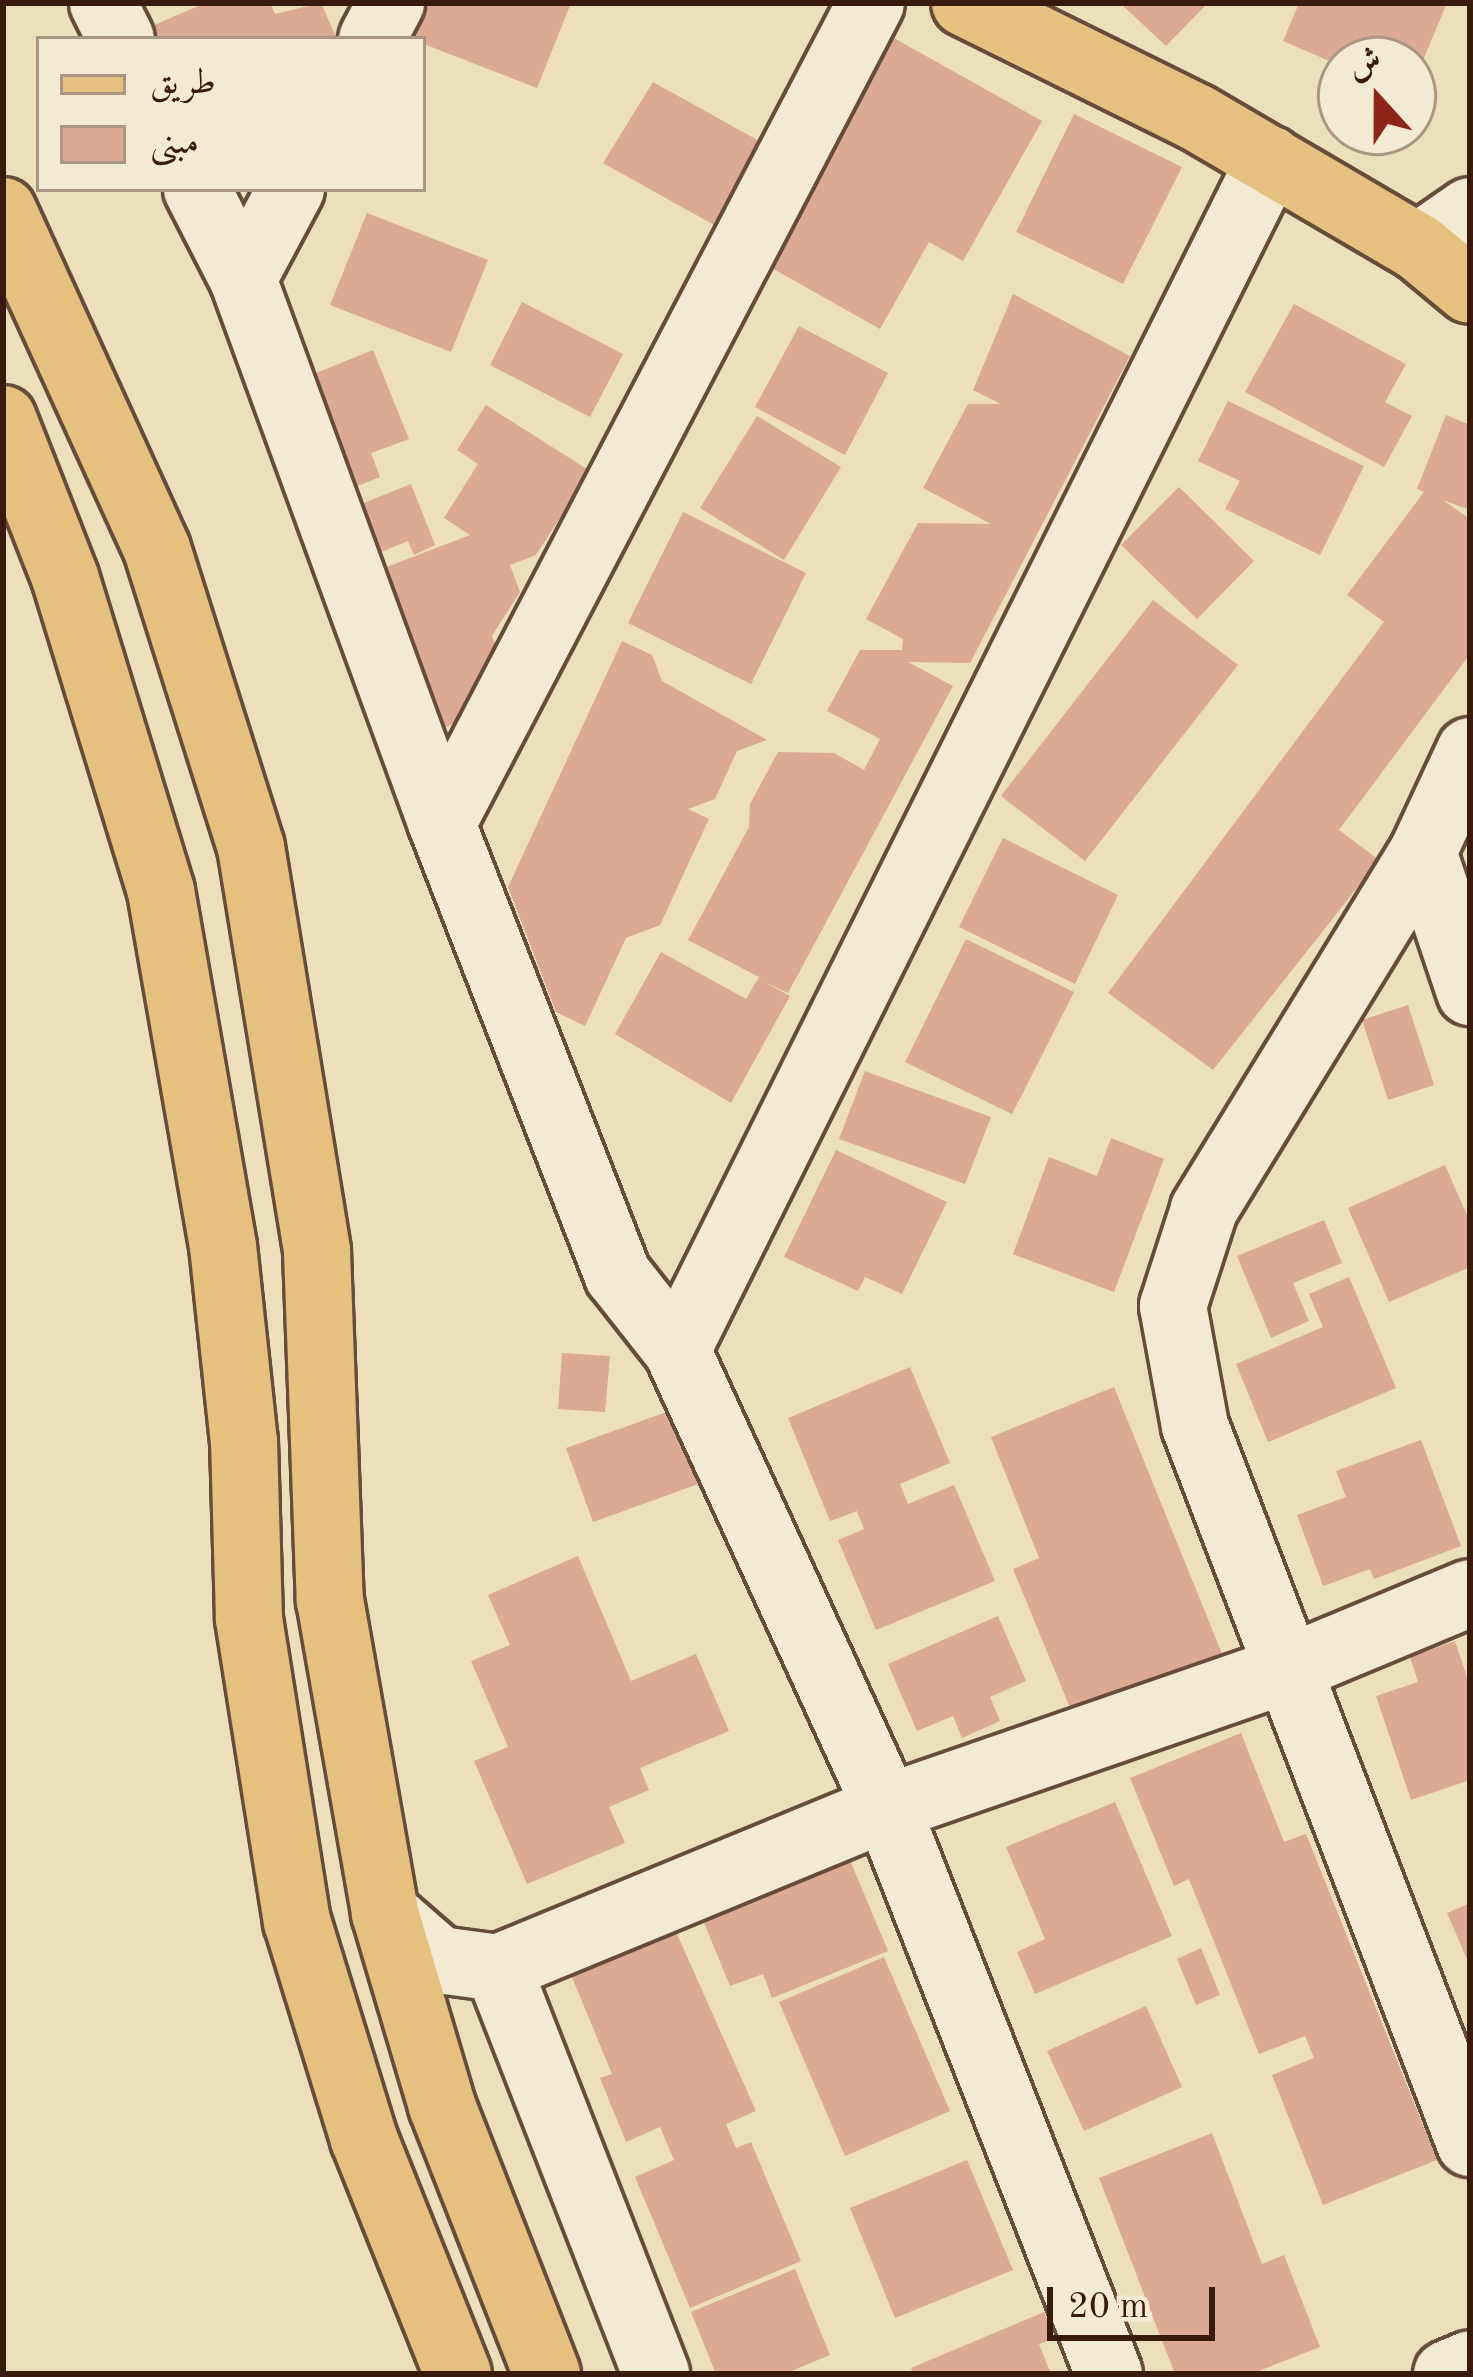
<!DOCTYPE html>
<meta charset="utf-8">
<style>
body{margin:0}
#map{position:relative;width:1473px;height:2377px;overflow:hidden;background:#ecdfbc;font-family:"Old Standard TT",Amiri,serif}
div>[style]{position:absolute}
[style*='--x']{left:calc(var(--x)*1px);top:calc(var(--y)*1px);width:calc(var(--w)*1px);rotate:calc(var(--a)*1deg)}
.building>*{inset:0;background:#dba994}
.roads{filter:drop-shadow(3px 0 #664c3a) drop-shadow(-3px 0 #664c3a) drop-shadow(0 3px #664c3a) drop-shadow(0 -3px #664c3a)}
.minor>*{height:66px;margin:-33px;padding:0 33px;transform-origin:33px;border-radius:33px;background:#f3ead3}
.major>*{height:66px;margin:-33px;padding:0 33px;transform-origin:33px;border-radius:33px;background:#e6c07e}
.highway>*{height:66px;margin:-33px;padding:0 33px;transform-origin:33px;border-radius:33px;background:#e6c07e}
span{translate:-50% -50%;white-space:nowrap;text-align:center;line-height:1.15;-webkit-text-stroke:9px #f3ead3;paint-order:stroke}
.frame{position:absolute;inset:0;border:6px solid #391b0e;pointer-events:none}
.legend{position:absolute;left:36px;top:36px;width:390px;height:156px;box-sizing:border-box;background:#f3ead3;border:3px solid #a99784;margin:0;padding:15px 21px;list-style:none;font-size:36px;color:#391b0e}
.legend li{display:flex;align-items:center;gap:24px;height:60px}
.legend b{width:60px;border:3px solid #a99784}
.north{position:absolute;left:1317px;top:36px;width:120px;height:120px;box-sizing:border-box;background:#f3ead3;border:3px solid #a99784;border-radius:50%;rotate:339deg;font-size:33px;font-weight:700;line-height:48px;text-align:center;color:#391b0e}
.north::after{content:'';display:block;margin:auto;width:42px;height:54px;background:#8f2418;clip-path:polygon(50% 0,100% 100%,50% 72%,0 100%)}
.scale{position:absolute;left:1047px;top:2287px;width:168px;height:54px;box-sizing:border-box;border:6px solid #391b0e;border-top:0;padding-left:15px;font-size:36px;line-height:42px;white-space:nowrap;color:#391b0e;-webkit-text-stroke:9px #f3ead3;paint-order:stroke}
</style>
<div id="map">
<div class="building">
<i style="clip-path:polygon(205px 3px,270px 3px,275px 14px,321px 3px,337px 39px,158px 39px,152px 26px)"></i>
<i style="clip-path:polygon(425px 3px,571px 3px,537px 88px,411px 39px)"></i>
<i style="clip-path:polygon(1120px 3px,1208px 3px,1166px 46px)"></i>
<i style="clip-path:polygon(1299px 3px,1447px 3px,1413px 84px,1413px 60px,1341px 66px,1283px 41px)"></i>
<i style="clip-path:polygon(885px 33px,1042px 121px,963px 261px,929px 242px,880px 329px,756px 259px)"></i>
<i style="clip-path:polygon(653px 82px,761px 142px,714px 225px,603px 163px)"></i>
<i style="clip-path:polygon(1074px 114px,1182px 167px,1123px 284px,1016px 232px)"></i>
<i style="clip-path:polygon(367px 213px,488px 260px,451px 352px,330px 305px)"></i>
<i style="clip-path:polygon(1013px 294px,1130px 356px,970px 663px,908px 662px,953px 686px,788px 993px,764px 982px,790px 996px,731px 1103px,615px 1034px,661px 952px,746px 999px,759px 977px,688px 940px,749px 827px,750px 804px,778px 752px,834px 753px,864px 770px,880px 739px,827px 711px,860px 650px,902px 650px,903px 639px,866px 619px,918px 523px,991px 524px,923px 488px,968px 404px,1001px 404px,973px 390px)"></i>
<i style="clip-path:polygon(522px 302px,623px 354px,590px 417px,490px 365px)"></i>
<i style="clip-path:polygon(1294px 304px,1406px 364px,1385px 402px,1412px 416px,1384px 467px,1245px 392px)"></i>
<i style="clip-path:polygon(799px 326px,888px 373px,845px 455px,755px 407px)"></i>
<i style="clip-path:polygon(373px 350px,409px 439px,371px 453px,380px 477px,330px 497px,286px 385px)"></i>
<i style="clip-path:polygon(1228px 401px,1364px 466px,1320px 555px,1225px 509px,1240px 481px,1198px 461px)"></i>
<i style="clip-path:polygon(486px 405px,590px 471px,536px 555px,510px 565px,520px 592px,492px 636px,505px 670px,476px 715px,438px 730px,376px 571px,470px 535px,444px 518px,478px 464px,457px 450px)"></i>
<i style="clip-path:polygon(1446px 415px,1470px 425px,1470px 510px,1443px 500px,1470px 519px,1470px 654px,1339px 830px,1379px 860px,1213px 1070px,1108px 993px,1384px 622px,1347px 595px,1424px 492px,1417px 489px)"></i>
<i style="clip-path:polygon(757px 416px,841px 467px,784px 560px,700px 508px)"></i>
<i style="clip-path:polygon(411px 484px,435px 545px,414px 555px,408px 541px,374px 555px,354px 507px)"></i>
<i style="clip-path:polygon(1179px 487px,1254px 561px,1197px 619px,1121px 545px)"></i>
<i style="clip-path:polygon(683px 512px,806px 573px,751px 684px,628px 623px)"></i>
<i style="clip-path:polygon(1153px 600px,1238px 665px,1085px 861px,1001px 796px)"></i>
<i style="clip-path:polygon(622px 641px,652px 655px,662px 681px,767px 740px,737px 751px,715px 799px,688px 809px,709px 819px,660px 925px,626px 938px,585px 1026px,556px 1012px,508px 887px)"></i>
<i style="clip-path:polygon(1003px 838px,1118px 895px,1075px 984px,959px 927px)"></i>
<i style="clip-path:polygon(966px 939px,1074px 992px,1012px 1114px,905px 1062px)"></i>
<i style="clip-path:polygon(1408px 1005px,1434px 1085px,1388px 1100px,1362px 1020px)"></i>
<i style="clip-path:polygon(865px 1071px,991px 1117px,965px 1184px,839px 1139px)"></i>
<i style="clip-path:polygon(1111px 1138px,1164px 1159px,1114px 1292px,1013px 1254px,1049px 1157px,1097px 1176px)"></i>
<i style="clip-path:polygon(836px 1150px,947px 1202px,902px 1294px,865px 1277px,858px 1291px,784px 1257px)"></i>
<i style="clip-path:polygon(1445px 1165px,1470px 1222px,1470px 1267px,1389px 1302px,1348px 1208px)"></i>
<i style="clip-path:polygon(1324px 1220px,1342px 1263px,1293px 1283px,1309px 1321px,1271px 1338px,1237px 1256px)"></i>
<i style="clip-path:polygon(1349px 1277px,1396px 1388px,1268px 1442px,1236px 1364px,1323px 1327px,1309px 1294px)"></i>
<i style="clip-path:polygon(562px 1353px,610px 1356px,605px 1412px,558px 1409px)"></i>
<i style="clip-path:polygon(910px 1367px,950px 1463px,900px 1484px,908px 1504px,954px 1485px,995px 1581px,876px 1630px,838px 1540px,864px 1529px,857px 1511px,830px 1521px,788px 1418px)"></i>
<i style="clip-path:polygon(1114px 1387px,1229px 1671px,1080px 1732px,1013px 1569px,1039px 1558px,991px 1437px)"></i>
<i style="clip-path:polygon(678px 1408px,704px 1482px,593px 1522px,566px 1448px)"></i>
<i style="clip-path:polygon(1421px 1440px,1461px 1546px,1374px 1579px,1370px 1569px,1323px 1586px,1297px 1515px,1346px 1497px,1336px 1471px)"></i>
<i style="clip-path:polygon(578px 1556px,631px 1681px,696px 1654px,729px 1731px,640px 1768px,649px 1790px,609px 1807px,625px 1843px,527px 1884px,474px 1761px,508px 1747px,471px 1661px,510px 1645px,488px 1595px)"></i>
<i style="clip-path:polygon(998px 1616px,1026px 1681px,990px 1697px,1000px 1721px,962px 1738px,953px 1716px,917px 1731px,888px 1664px)"></i>
<i style="clip-path:polygon(1455px 1641px,1470px 1686px,1470px 1780px,1411px 1800px,1376px 1696px,1418px 1682px,1410px 1657px)"></i>
<i style="clip-path:polygon(1241px 1733px,1284px 1842px,1306px 1834px,1437px 2160px,1323px 2205px,1272px 2075px,1314px 2058px,1305px 2036px,1259px 2054px,1189px 1879px,1174px 1886px,1130px 1778px)"></i>
<i style="clip-path:polygon(1115px 1802px,1172px 1936px,1035px 1994px,1017px 1952px,1045px 1939px,1006px 1847px)"></i>
<i style="clip-path:polygon(839px 1834px,888px 1951px,772px 1998px,763px 1974px,730px 1986px,684px 1874px)"></i>
<i style="clip-path:polygon(1470px 1903px,1470px 1966px,1447px 1913px)"></i>
<i style="clip-path:polygon(664px 1905px,756px 2111px,726px 2124px,736px 2148px,751px 2142px,801px 2261px,690px 2308px,635px 2177px,674px 2160px,660px 2127px,626px 2142px,600px 2078px,612px 2074px,560px 1948px)"></i>
<i style="clip-path:polygon(1201px 1948px,1220px 1995px,1196px 2005px,1177px 1959px)"></i>
<i style="clip-path:polygon(884px 1957px,950px 2111px,845px 2156px,779px 2002px)"></i>
<i style="clip-path:polygon(1146px 2006px,1182px 2087px,1084px 2131px,1047px 2051px)"></i>
<i style="clip-path:polygon(1212px 2133px,1262px 2264px,1284px 2255px,1320px 2347px,1251px 2374px,1175px 2374px,1099px 2178px)"></i>
<i style="clip-path:polygon(967px 2160px,1013px 2270px,895px 2318px,850px 2208px)"></i>
<i style="clip-path:polygon(795px 2269px,830px 2355px,784px 2374px,716px 2374px,691px 2312px)"></i>
<i style="clip-path:polygon(1044px 2312px,1055px 2338px,1039px 2344px,1051px 2374px,914px 2374px,911px 2368px)"></i>
</div>
<div class="roads">
<div class="minor">
<i style="--x:103;--y:3;--w:40;--a:63.4"></i>
<i style="--x:372;--y:39;--w:41;--a:-62.2"></i>
<i style="--x:197;--y:189;--w:101;--a:62.9"></i>
<i style="--x:243;--y:279;--w:580;--a:69.94"></i>
<i style="--x:442;--y:824;--w:484;--a:68.7"></i>
<i style="--x:618;--y:1275;--w:95;--a:51.8"></i>
<i style="--x:677;--y:1350;--w:504;--a:65.37"></i>
<i style="--x:887;--y:1808;--w:608;--a:68.58"></i>
<i style="--x:1418;--y:247;--w:63;--a:-34.7"></i>
<i style="--x:243;--y:279;--w:102;--a:-61.9"></i>
<i style="--x:1470;--y:751;--w:111;--a:115"></i>
<i style="--x:1423;--y:852;--w:420;--a:121.5"></i>
<i style="--x:1204;--y:1210;--w:101;--a:107.9"></i>
<i style="--x:1173;--y:1306;--w:122;--a:79.6"></i>
<i style="--x:1195;--y:1426;--w:768;--a:69.02"></i>
<i style="--x:442;--y:824;--w:926;--a:-62.41"></i>
<i style="--x:1423;--y:852;--w:148;--a:71.4"></i>
<i style="--x:677;--y:1350;--w:1330;--a:-63.51"></i>
<i style="--x:385;--y:1913;--w:72;--a:41"></i>
<i style="--x:439;--y:1960;--w:60;--a:7.7"></i>
<i style="--x:498;--y:1968;--w:436;--a:68.7"></i>
<i style="--x:498;--y:1968;--w:421;--a:-22.4"></i>
<i style="--x:887;--y:1808;--w:421;--a:-19.1"></i>
<i style="--x:1285;--y:1670;--w:200;--a:-22.6"></i>
<i style="--x:1447;--y:2374;--w:25;--a:-23"></i>
</div>
<div class="major">
<i style="--x:965;--y:3;--w:258;--a:26.3"></i>
<i style="--x:1196;--y:117;--w:257;--a:30.4"></i>
<i style="--x:1418;--y:247;--w:67;--a:39.6"></i>
</div>
<div class="highway">
<i style="--x:3;--y:211;--w:371;--a:65.5"></i>
<i style="--x:157;--y:549;--w:312;--a:72.5"></i>
<i style="--x:251;--y:847;--w:410;--a:80.7"></i>
<i style="--x:317;--y:1252;--w:348;--a:87.9"></i>
<i style="--x:330;--y:1600;--w:318;--a:80"></i>
<i style="--x:385;--y:1913;--w:201;--a:73.5"></i>
<i style="--x:442;--y:2106;--w:288;--a:68.6"></i>
<i style="--x:3;--y:419;--w:170;--a:68.6"></i>
<i style="--x:65;--y:577;--w:328;--a:73"></i>
<i style="--x:161;--y:891;--w:360;--a:80.1"></i>
<i style="--x:223;--y:1246;--w:196;--a:83.9"></i>
<i style="--x:244;--y:1441;--w:178;--a:88.4"></i>
<i style="--x:249;--y:1619;--w:306;--a:81"></i>
<i style="--x:297;--y:1921;--w:228;--a:72.9"></i>
<i style="--x:364;--y:2139;--w:253;--a:68.2"></i>
</div>
</div>
<div class="frame"></div>
<ul class="legend">
<li><b style="height:15px;background:#e6c07e"></b>طريق</li>
<li><b style="height:33px;background:#dba994"></b>مبنى</li>
</ul>
<div class="north">ش</div>
<div class="scale">20 m</div>
</div>
